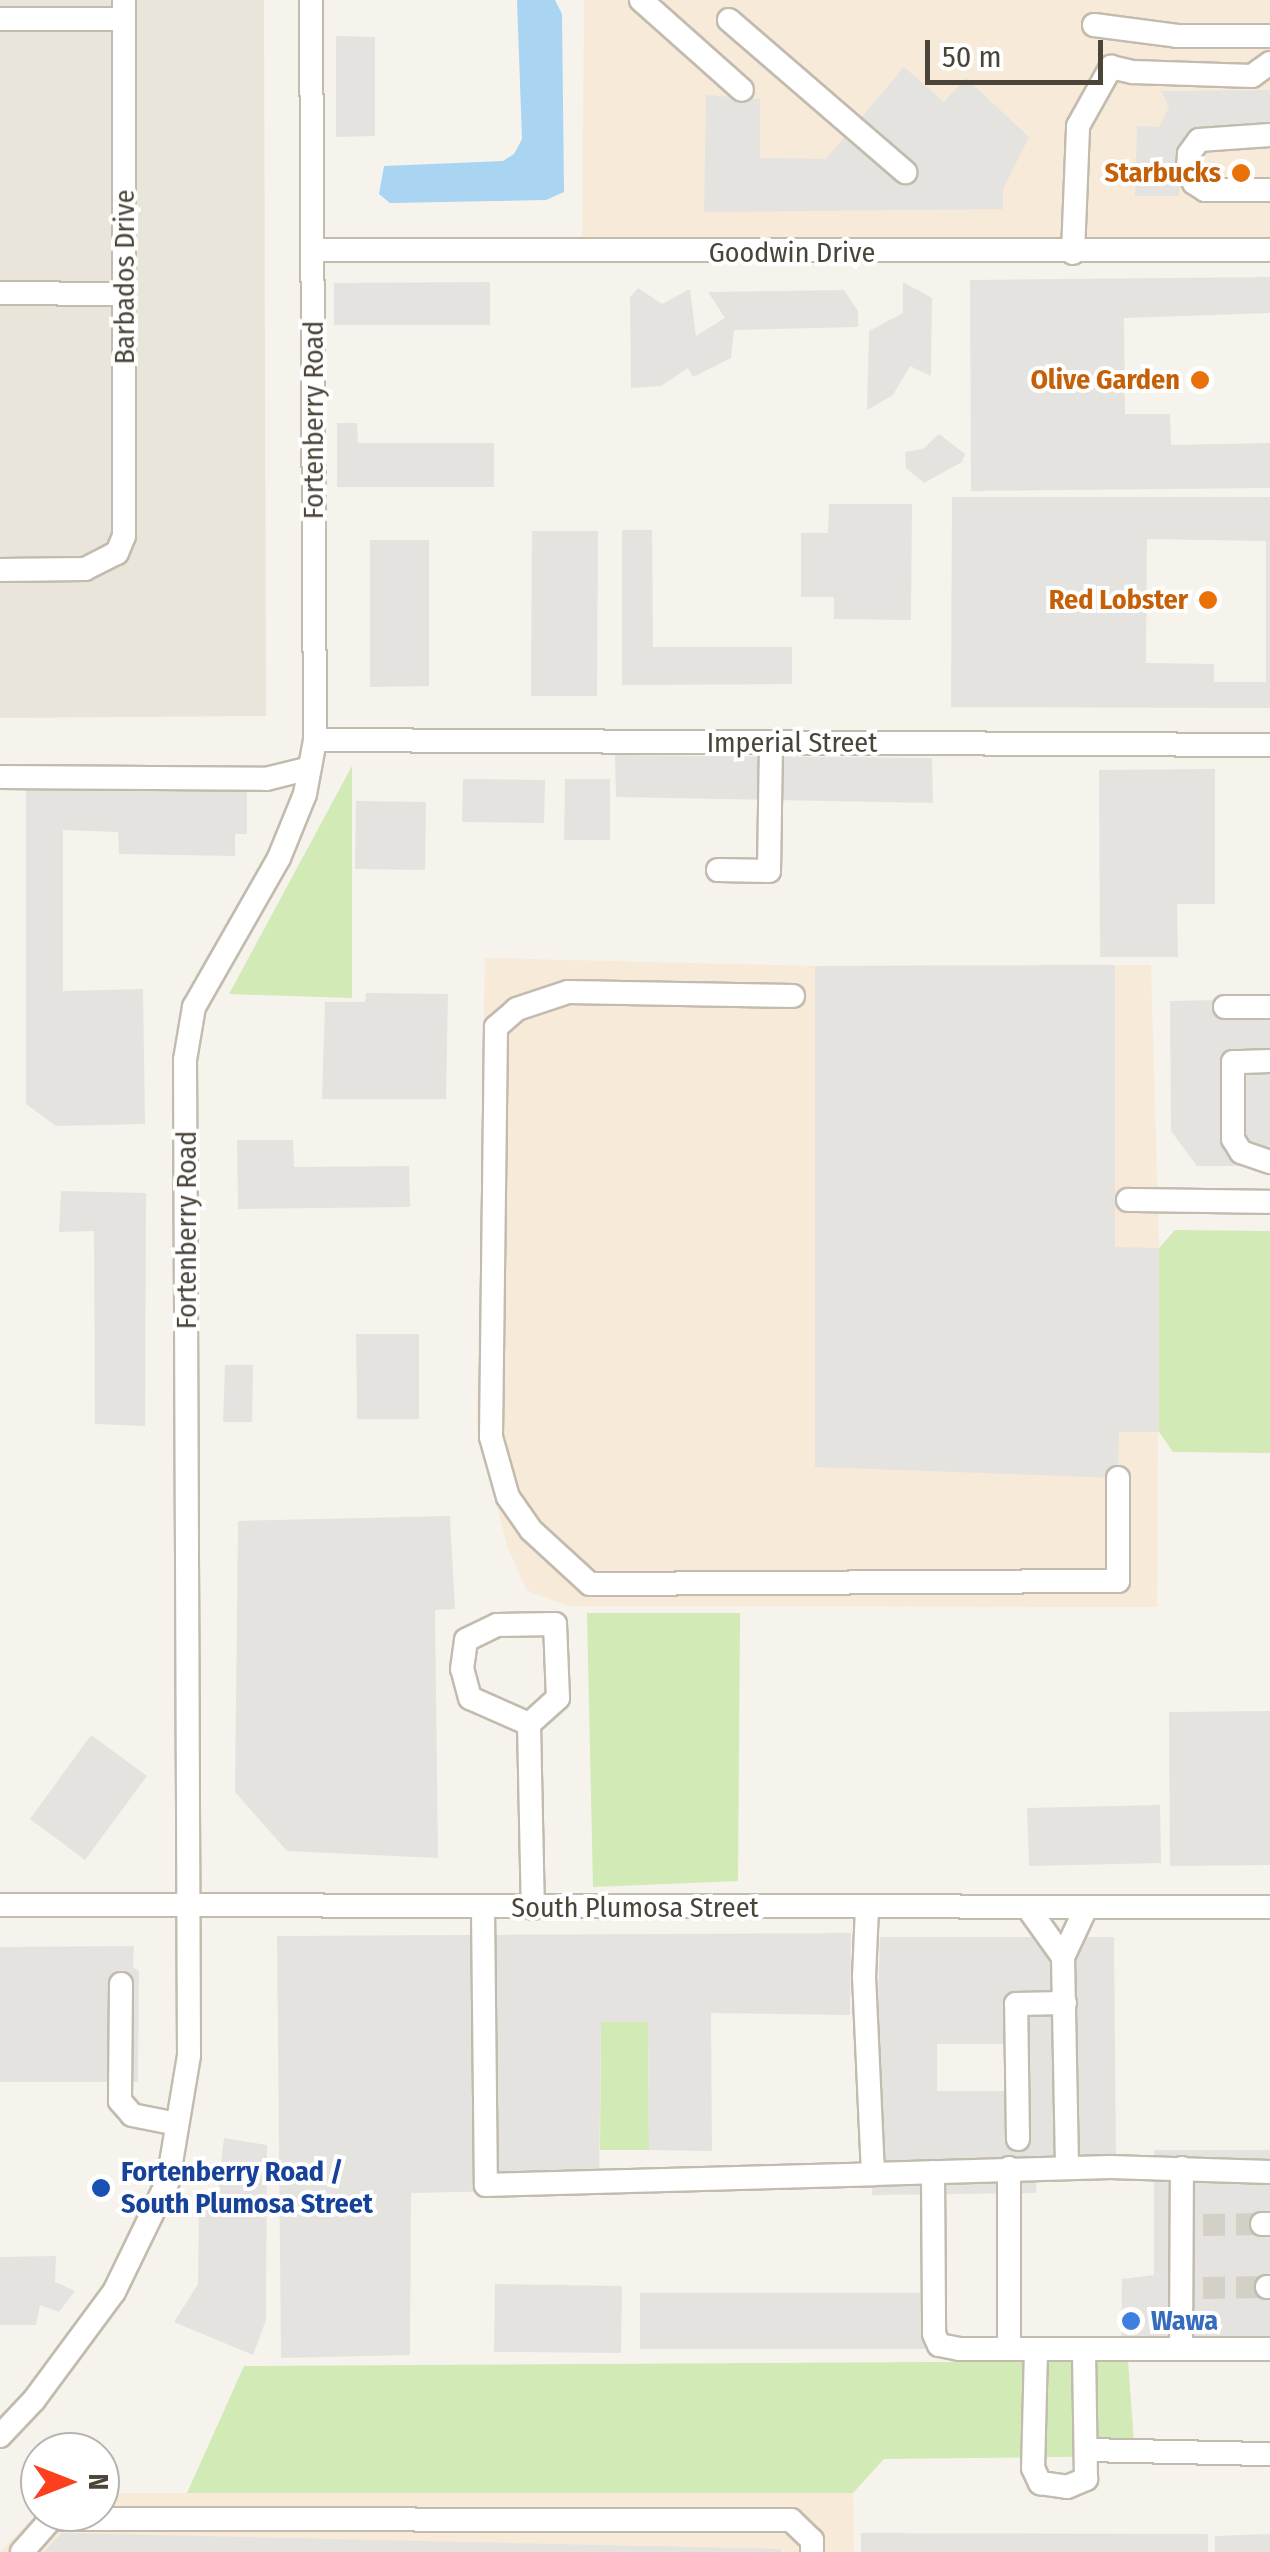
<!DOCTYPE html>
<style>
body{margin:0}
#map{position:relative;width:1270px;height:2552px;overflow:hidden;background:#f6f3ec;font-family:"Fira Sans Condensed",sans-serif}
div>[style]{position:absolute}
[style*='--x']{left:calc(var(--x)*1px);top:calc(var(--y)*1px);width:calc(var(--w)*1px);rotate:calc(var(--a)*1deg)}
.residential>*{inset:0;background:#eae5da}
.commercial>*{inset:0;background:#f7ead8}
.green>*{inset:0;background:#d2eab5}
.parking>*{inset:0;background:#e5e3e0}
.water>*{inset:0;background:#a9d4f2}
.minor-tunnel>*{height:22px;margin-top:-11px;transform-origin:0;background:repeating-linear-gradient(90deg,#d4d0c8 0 22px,transparent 0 33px)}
.roads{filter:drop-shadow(2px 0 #c2bbae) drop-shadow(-2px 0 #c2bbae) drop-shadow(0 2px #c2bbae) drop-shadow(0 -2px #c2bbae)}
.minor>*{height:22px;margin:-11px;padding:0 11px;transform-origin:11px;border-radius:11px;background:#fff}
.dots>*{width:28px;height:28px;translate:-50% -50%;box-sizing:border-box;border:5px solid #fff;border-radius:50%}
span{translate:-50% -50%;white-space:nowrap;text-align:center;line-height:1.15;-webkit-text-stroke:8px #fff;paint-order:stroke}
.food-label{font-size:28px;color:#c56008;font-weight:700}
.right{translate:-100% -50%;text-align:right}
.street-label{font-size:28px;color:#4b4439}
.transit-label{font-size:28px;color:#164399;font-weight:700}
.left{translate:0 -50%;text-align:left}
.shop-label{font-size:28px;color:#366cbe;font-weight:700}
.north{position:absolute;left:20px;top:2432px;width:100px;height:100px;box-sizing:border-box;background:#fff;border:2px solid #b7b4b0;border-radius:50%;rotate:90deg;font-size:28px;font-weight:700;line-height:40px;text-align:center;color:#4b4439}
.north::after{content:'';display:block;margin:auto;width:35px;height:45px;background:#fc3f1d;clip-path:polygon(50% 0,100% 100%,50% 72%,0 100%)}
.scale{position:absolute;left:925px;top:40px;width:178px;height:45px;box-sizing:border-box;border:5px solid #4b4439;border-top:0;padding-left:12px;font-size:30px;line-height:35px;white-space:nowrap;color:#4b4439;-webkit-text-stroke:8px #fff;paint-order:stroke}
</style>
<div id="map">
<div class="residential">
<i style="clip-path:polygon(0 0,264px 0,266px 716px,0 718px)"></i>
</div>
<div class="commercial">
<i style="clip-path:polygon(584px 0,1270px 0,1270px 249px,582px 252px)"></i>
<i style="clip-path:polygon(485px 958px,815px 966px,1151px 965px,1159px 1248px,1157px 1607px,569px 1606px,527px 1591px,507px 1546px,477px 1427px)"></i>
<i style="clip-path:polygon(100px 2493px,853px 2493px,854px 2552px,0 2552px,40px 2510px,100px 2512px)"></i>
</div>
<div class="green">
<i style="clip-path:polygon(352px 766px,352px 998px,229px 994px)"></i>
<i style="clip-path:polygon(1175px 1230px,1270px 1231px,1270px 1453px,1173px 1452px,1159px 1432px,1159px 1248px)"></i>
<i style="clip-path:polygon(587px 1613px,740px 1613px,738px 1881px,593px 1887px)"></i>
<i style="clip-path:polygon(601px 2022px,648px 2022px,649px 2150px,600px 2150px)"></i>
<i style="clip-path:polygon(1128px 2361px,1135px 2456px,884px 2459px,853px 2493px,187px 2493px,244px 2366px)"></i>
</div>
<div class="parking">
<i style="clip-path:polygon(336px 36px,375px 37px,375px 136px,336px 137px)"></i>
<i style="clip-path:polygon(904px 67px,944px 102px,966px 78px,1029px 137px,1003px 189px,1003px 209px,704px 212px,706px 95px,760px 99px,760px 158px,826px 159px)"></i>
<i style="clip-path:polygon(1270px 90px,1270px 128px,1182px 147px,1179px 196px,1135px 196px,1137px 126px,1159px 127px,1169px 107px,1161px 91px)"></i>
<i style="clip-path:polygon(1270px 277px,1270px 313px,1124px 318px,1125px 414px,1170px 414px,1171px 445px,1270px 443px,1270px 488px,971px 491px,970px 280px)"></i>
<i style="clip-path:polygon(490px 282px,490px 325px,334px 325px,334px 283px)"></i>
<i style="clip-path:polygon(903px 282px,932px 298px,931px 376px,910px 366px,893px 395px,867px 410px,869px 331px,903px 313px)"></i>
<i style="clip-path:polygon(638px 288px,662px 304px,690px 289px,696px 336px,725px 318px,708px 292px,844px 290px,858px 311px,858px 327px,734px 330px,731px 358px,693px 377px,688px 368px,661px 386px,631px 388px,630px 297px)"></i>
<i style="clip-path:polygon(337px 423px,357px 423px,358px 443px,494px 443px,494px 487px,337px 487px)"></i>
<i style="clip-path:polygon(939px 434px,965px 454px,962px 462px,924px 483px,906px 468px,905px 452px,923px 449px)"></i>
<i style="clip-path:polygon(evenodd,952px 497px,1270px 497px,1270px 708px,951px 707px,952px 497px,1147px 539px,1266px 541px,1266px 682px,1214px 682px,1214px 664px,1146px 663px,1147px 539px)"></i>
<i style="clip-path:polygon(829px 504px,912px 504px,911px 620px,834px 619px,834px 597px,801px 597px,801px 533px,828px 533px)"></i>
<i style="clip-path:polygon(622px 530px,652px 530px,653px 647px,792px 647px,792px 684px,622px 685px)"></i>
<i style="clip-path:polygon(532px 531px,598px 531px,597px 696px,531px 696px)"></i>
<i style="clip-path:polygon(370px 540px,429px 540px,429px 686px,370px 687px)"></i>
<i style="clip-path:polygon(615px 755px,932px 758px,933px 803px,616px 797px)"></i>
<i style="clip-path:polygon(1215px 769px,1215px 904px,1177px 904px,1178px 957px,1100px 957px,1099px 770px)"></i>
<i style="clip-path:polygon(463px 779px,545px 780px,544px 823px,462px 822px)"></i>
<i style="clip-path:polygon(565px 779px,610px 779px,610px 840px,564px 840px)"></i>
<i style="clip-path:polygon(26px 785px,247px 789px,247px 834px,235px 834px,235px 856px,119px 854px,118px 832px,63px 830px,63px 991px,143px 989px,145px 1124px,56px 1126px,26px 1104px)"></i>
<i style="clip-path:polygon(356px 801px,426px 802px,425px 870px,355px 869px)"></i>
<i style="clip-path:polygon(1115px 965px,1115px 1247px,1159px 1248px,1159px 1432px,1119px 1432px,1118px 1478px,815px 1467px,815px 966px)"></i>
<i style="clip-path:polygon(366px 993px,448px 994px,446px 1099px,322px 1099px,325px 1002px,365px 1002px)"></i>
<i style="clip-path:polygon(1270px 999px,1270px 1166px,1197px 1166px,1171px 1131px,1170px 1001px)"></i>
<i style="clip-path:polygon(237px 1140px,293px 1140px,294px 1167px,409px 1166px,410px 1207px,238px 1209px)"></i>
<i style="clip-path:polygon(61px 1191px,146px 1193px,145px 1426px,95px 1424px,94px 1231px,59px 1232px)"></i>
<i style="clip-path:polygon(356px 1334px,419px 1334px,419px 1419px,357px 1419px)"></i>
<i style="clip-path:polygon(225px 1365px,253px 1365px,252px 1422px,223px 1422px)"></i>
<i style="clip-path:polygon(450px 1516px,455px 1609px,435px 1610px,438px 1858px,287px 1851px,235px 1792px,238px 1521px)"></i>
<i style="clip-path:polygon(1270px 1711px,1270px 1865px,1170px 1866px,1169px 1712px)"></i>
<i style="clip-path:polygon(91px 1735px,147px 1776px,85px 1860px,30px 1819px)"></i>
<i style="clip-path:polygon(1160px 1805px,1161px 1863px,1029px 1866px,1027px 1808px)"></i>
<i style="clip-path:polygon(851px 1933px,850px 2015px,711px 2013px,712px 2151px,649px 2150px,648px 2022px,601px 2022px,599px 2189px,411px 2193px,410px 2355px,281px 2358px,277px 1936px)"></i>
<i style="clip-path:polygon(evenodd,880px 1937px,1114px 1937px,1116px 2160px,1037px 2160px,1036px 2193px,872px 2195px,880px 1937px,937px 2044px,1005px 2044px,1005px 2091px,937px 2091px,937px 2044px)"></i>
<i style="clip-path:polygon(134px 1946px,133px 1967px,139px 1971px,138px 2082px,0 2082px,0 1947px)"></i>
<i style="clip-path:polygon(224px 2138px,267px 2145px,266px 2320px,253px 2355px,174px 2322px,198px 2284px,199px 2200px,217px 2198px)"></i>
<i style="clip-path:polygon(1154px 2150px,1270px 2150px,1270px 2354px,1121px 2354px,1122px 2279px,1154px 2275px)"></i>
<i style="clip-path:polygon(56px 2256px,55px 2282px,75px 2291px,59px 2312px,40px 2305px,36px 2325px,0 2325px,0 2257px)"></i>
<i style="clip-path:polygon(495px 2284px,622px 2286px,621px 2353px,494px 2352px)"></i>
<i style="clip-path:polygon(640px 2293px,927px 2293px,927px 2349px,640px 2349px)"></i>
<i style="clip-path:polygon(62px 2533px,781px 2549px,781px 2552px,44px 2552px)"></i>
<i style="clip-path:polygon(861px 2533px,1208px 2534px,1208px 2552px,861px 2552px)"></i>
<i style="clip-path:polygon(1270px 2534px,1270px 2552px,1215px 2552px,1215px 2536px)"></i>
</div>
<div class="water">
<i style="clip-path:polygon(517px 0,555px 0,562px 14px,564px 192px,546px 200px,390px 203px,379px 194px,384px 166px,503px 161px,514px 154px,522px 139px)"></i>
</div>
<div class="minor-tunnel">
<i style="--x:1203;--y:2225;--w:59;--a:-1"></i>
<i style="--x:1203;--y:2288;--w:64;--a:-0.9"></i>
</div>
<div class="roads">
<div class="minor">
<i style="--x:641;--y:0;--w:135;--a:41.7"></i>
<i style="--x:0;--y:19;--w:124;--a:0"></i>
<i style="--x:729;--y:20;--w:233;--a:40.8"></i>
<i style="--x:1094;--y:25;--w:84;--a:7.5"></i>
<i style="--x:1177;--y:36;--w:93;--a:0"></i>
<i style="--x:1111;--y:67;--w:23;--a:13"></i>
<i style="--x:1133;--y:72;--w:119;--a:1.9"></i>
<i style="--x:1252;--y:76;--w:22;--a:-36"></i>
<i style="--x:1270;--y:135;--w:71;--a:176"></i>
<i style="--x:1199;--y:140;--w:17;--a:126"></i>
<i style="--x:1189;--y:154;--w:15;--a:94"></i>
<i style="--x:1188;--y:169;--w:15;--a:67"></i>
<i style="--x:1194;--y:183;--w:13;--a:32"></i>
<i style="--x:1205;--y:190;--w:65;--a:0"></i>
<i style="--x:314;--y:250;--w:956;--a:0"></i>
<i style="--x:1073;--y:253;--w:127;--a:-87.7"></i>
<i style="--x:1078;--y:126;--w:68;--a:-60.8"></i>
<i style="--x:0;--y:293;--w:124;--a:0.5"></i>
<i style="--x:0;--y:570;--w:85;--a:-0.7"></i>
<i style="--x:85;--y:569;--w:36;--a:-27"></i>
<i style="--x:117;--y:553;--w:18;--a:-68"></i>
<i style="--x:124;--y:536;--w:536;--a:-90"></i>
<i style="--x:315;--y:740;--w:955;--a:0.3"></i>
<i style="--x:0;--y:777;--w:266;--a:0.4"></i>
<i style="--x:266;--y:779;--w:45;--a:-14"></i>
<i style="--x:718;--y:870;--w:51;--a:1.1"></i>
<i style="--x:769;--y:871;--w:128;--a:-89.1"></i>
<i style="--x:793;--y:996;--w:225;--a:-179"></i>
<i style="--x:568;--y:992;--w:54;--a:161.6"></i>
<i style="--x:517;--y:1009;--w:28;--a:139"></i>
<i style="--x:496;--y:1027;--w:410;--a:90.7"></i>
<i style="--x:491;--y:1437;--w:62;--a:74.2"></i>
<i style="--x:508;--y:1497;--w:40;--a:55.1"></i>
<i style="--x:531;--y:1530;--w:80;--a:42.5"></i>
<i style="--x:590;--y:1584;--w:528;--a:-0.33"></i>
<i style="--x:1118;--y:1581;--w:103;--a:-90"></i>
<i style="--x:1225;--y:1007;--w:45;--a:0"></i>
<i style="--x:1270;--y:1061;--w:37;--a:178"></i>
<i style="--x:1233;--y:1062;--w:77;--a:90"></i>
<i style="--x:1233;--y:1139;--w:15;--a:58"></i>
<i style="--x:1241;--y:1152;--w:31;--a:19"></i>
<i style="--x:1128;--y:1200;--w:142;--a:0.8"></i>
<i style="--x:529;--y:1724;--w:64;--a:-156.2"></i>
<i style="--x:470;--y:1698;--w:30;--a:-105"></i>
<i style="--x:462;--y:1669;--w:29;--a:-82"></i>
<i style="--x:466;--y:1640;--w:34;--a:-26"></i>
<i style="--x:497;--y:1625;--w:58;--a:-1"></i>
<i style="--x:555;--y:1624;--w:74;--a:87.7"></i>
<i style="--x:558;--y:1698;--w:39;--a:138"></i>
<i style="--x:529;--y:1724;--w:184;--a:88.8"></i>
<i style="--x:0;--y:1905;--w:1270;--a:0.09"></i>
<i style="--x:483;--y:1908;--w:277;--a:89.4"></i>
<i style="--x:486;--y:2185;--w:387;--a:-1.6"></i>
<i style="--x:873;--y:2174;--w:197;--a:-92.6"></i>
<i style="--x:864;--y:1977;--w:68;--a:-87.5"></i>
<i style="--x:1028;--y:1908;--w:60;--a:54.5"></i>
<i style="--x:1063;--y:1957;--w:54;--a:-64.9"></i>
<i style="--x:1063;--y:1957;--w:211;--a:88.9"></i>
<i style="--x:121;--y:1984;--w:117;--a:90.5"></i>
<i style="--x:120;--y:2101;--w:18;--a:49"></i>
<i style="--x:132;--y:2115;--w:46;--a:11.3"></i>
<i style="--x:1018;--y:2139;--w:135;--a:-90.8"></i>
<i style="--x:1016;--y:2004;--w:49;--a:-1.2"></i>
<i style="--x:1009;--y:2168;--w:181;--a:90"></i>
<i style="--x:933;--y:2172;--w:162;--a:89.6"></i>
<i style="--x:934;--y:2334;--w:12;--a:66"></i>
<i style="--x:939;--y:2345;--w:20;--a:11"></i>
<i style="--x:959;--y:2349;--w:311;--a:0"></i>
<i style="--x:873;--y:2174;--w:237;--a:-1.7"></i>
<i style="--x:1110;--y:2167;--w:160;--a:1.8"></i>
<i style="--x:1262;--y:2224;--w:8;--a:0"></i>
<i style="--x:1267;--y:2287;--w:3;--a:0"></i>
<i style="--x:1036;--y:2349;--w:119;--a:91.4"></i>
<i style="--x:1033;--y:2468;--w:17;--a:65"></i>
<i style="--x:1040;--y:2483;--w:27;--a:8"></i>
<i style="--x:1067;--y:2487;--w:21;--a:-23"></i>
<i style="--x:1086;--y:2479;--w:130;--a:-90.9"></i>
<i style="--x:1181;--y:2349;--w:181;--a:-89.7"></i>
<i style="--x:0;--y:2436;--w:50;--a:-46.6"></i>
<i style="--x:34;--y:2400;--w:134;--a:-53.5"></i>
<i style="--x:114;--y:2292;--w:123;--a:-64.1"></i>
<i style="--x:168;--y:2181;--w:128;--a:-80.5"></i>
<i style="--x:189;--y:2055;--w:995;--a:-90.23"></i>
<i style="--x:185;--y:1060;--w:54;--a:-80.4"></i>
<i style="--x:194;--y:1007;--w:172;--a:-60.3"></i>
<i style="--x:279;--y:858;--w:69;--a:-67.9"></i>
<i style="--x:305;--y:794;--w:55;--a:-79.5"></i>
<i style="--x:315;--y:740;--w:740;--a:-90.31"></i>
<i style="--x:1087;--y:2450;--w:183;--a:1.3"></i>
<i style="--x:22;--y:2552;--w:44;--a:-48.7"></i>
<i style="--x:51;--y:2519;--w:740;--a:0.08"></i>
<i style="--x:791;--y:2520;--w:29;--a:44"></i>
<i style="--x:812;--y:2540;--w:12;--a:90"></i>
</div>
</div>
<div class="dots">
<i style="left:1241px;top:173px;background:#e8710a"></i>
<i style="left:1200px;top:380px;background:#e8710a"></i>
<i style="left:1208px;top:600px;background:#e8710a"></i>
<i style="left:101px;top:2188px;background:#1a4fb4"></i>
<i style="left:1131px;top:2321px;background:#3f7fe0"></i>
</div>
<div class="food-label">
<span class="right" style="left:1221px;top:173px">Starbucks</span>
<span class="right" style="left:1180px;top:380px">Olive Garden</span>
<span class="right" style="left:1188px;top:600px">Red Lobster</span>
</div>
<div class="street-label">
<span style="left:792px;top:253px">Goodwin Drive</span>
<span style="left:125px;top:277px;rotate:-90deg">Barbados Drive</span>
<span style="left:314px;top:420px;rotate:-90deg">Fortenberry Road</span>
<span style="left:792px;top:743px">Imperial Street</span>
<span style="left:187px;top:1230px;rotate:-90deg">Fortenberry Road</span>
<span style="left:635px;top:1908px">South Plumosa Street</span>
</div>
<div class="transit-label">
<span class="left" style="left:121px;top:2188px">Fortenberry Road /<br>South Plumosa Street</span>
</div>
<div class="shop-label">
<span class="left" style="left:1151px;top:2321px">Wawa</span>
</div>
<div class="north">N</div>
<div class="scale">50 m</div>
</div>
